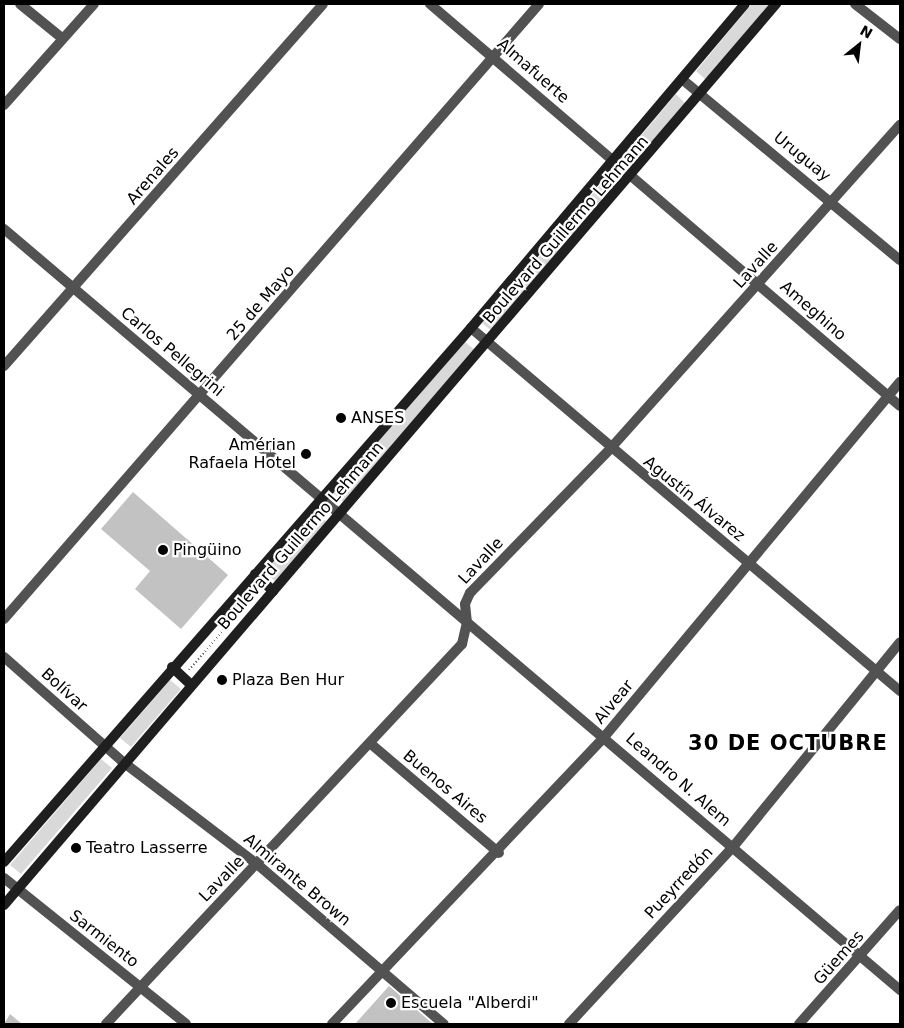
<!DOCTYPE html>
<meta charset="utf-8">
<style>
body{margin:0}
#map{position:relative;width:904px;height:1028px;overflow:hidden;background:#fff;font-family:"DejaVu Sans",sans-serif}
div>[style]{position:absolute}
[style*='--x']{left:calc(var(--x)*1px);top:calc(var(--y)*1px);width:calc(var(--w)*1px);rotate:calc(var(--a)*1deg)}
.green>*{inset:0;background:#d9d9d9}
.building>*{inset:0;background:#c2c2c2}
.path>*{height:2px;margin-top:-1px;transform-origin:0;background:repeating-linear-gradient(90deg,#747474 0 1px,transparent 0 3.5px)}
.minor>*{height:10px;margin:-5px;padding:0 5px;transform-origin:5px;border-radius:5px;background:#525252}
.secondary>*{height:10px;margin:-5px;padding:0 5px;transform-origin:5px;border-radius:5px;background:#1f1f1f}
.dots>*{width:14px;height:14px;translate:-50% -50%;box-sizing:border-box;border:2px solid #fff;border-radius:50%}
span{translate:-50% -50%;white-space:nowrap;text-align:center;line-height:1.15;-webkit-text-stroke:4.5px #fff;paint-order:stroke}
.street-label{font-size:16px;color:#000}
.poi-label{font-size:16px;color:#000}
.left{translate:0 -50%;text-align:left}
.right{translate:-100% -50%;text-align:right}
.district-label{font-size:21px;color:#000;font-weight:700;letter-spacing:1px}
.frame{position:absolute;inset:0;border:5px solid #000;pointer-events:none}
.north{position:absolute;left:834px;top:20px;width:50px;height:50px;-webkit-text-stroke:4px #fff;paint-order:stroke;rotate:29deg;font-size:14px;font-weight:700;line-height:20px;text-align:center;color:#000}
.north::after{content:'';display:block;margin:auto;width:18px;height:22px;background:#000;clip-path:polygon(50% 0,100% 100%,50% 72%,0 100%)}
</style>
<div id="map">
<div class="green">
<i style="clip-path:polygon(752px 4px,770px 4px,706px 80px,696px 71px)"></i>
<i style="clip-path:polygon(676px 94px,686px 104px,636px 164px,625px 155px)"></i>
<i style="clip-path:polygon(608px 176px,619px 185px,493px 332px,482px 323px)"></i>
<i style="clip-path:polygon(465px 342px,476px 351px,343px 502px,333px 493px)"></i>
<i style="clip-path:polygon(316px 513px,327px 522px,275px 581px,264px 572px)"></i>
<i style="clip-path:polygon(170px 680px,181px 689px,131px 747px,120px 738px)"></i>
<i style="clip-path:polygon(101px 759px,112px 768px,21px 874px,10px 865px)"></i>
</div>
<div class="building">
<i style="clip-path:polygon(133px 492px,228px 575px,181px 629px,135px 589px,150px 571px,101px 529px)"></i>
<i style="clip-path:polygon(389px 986px,433px 1024px,355px 1024px)"></i>
<i style="clip-path:polygon(10px 1014px,22px 1024px,4px 1024px)"></i>
</div>
<div class="path">
<i style="--x:189;--y:670;--w:106;--a:-49.2"></i>
</div>
<div class="minor">
<i style="--x:20;--y:4;--w:55;--a:39.1"></i>
<i style="--x:430;--y:4;--w:618;--a:40.54"></i>
<i style="--x:855;--y:4;--w:57;--a:37.9"></i>
<i style="--x:683;--y:80;--w:282;--a:39.7"></i>
<i style="--x:4;--y:105;--w:135;--a:-48.3"></i>
<i style="--x:4;--y:229;--w:1176;--a:40.34"></i>
<i style="--x:471;--y:328;--w:562;--a:40.24"></i>
<i style="--x:4;--y:366;--w:482;--a:-48.6"></i>
<i style="--x:4;--y:619;--w:815;--a:-48.98"></i>
<i style="--x:4;--y:657;--w:159;--a:41.4"></i>
<i style="--x:123;--y:762;--w:168;--a:37.3"></i>
<i style="--x:257;--y:864;--w:246;--a:40.6"></i>
<i style="--x:371;--y:744;--w:168;--a:40.4"></i>
<i style="--x:4;--y:878;--w:233;--a:38.7"></i>
<i style="--x:106;--y:1024;--w:521;--a:-46.87"></i>
<i style="--x:462;--y:644;--w:22;--a:-77"></i>
<i style="--x:467;--y:623;--w:19;--a:-96"></i>
<i style="--x:465;--y:604;--w:12;--a:-66"></i>
<i style="--x:470;--y:593;--w:201;--a:-45.8"></i>
<i style="--x:610;--y:449;--w:435;--a:-48.2"></i>
<i style="--x:332;--y:1024;--w:397;--a:-46.5"></i>
<i style="--x:605;--y:736;--w:461;--a:-50.2"></i>
<i style="--x:569;--y:1024;--w:241;--a:-47.2"></i>
<i style="--x:733;--y:847;--w:264;--a:-50.8"></i>
<i style="--x:799;--y:1024;--w:152;--a:-48.5"></i>
</div>
<div class="secondary">
<i style="--x:255;--y:574;--w:25;--a:43"></i>
<i style="--x:172;--y:667;--w:26;--a:43"></i>
<i style="--x:4;--y:862;--w:709;--a:-48.83"></i>
<i style="--x:471;--y:328;--w:424;--a:-49.8"></i>
<i style="--x:4;--y:905;--w:1187;--a:-49.41"></i>
</div>
<div class="dots">
<i style="left:341px;top:418px;background:#000"></i>
<i style="left:306px;top:454px;background:#000"></i>
<i style="left:163px;top:550px;background:#000"></i>
<i style="left:222px;top:680px;background:#000"></i>
<i style="left:76px;top:848px;background:#000"></i>
<i style="left:391px;top:1003px;background:#000"></i>
</div>
<div class="street-label">
<span style="left:533px;top:71px;rotate:41deg">Almafuerte</span>
<span style="left:802px;top:157px;rotate:39deg">Uruguay</span>
<span style="left:153px;top:176px;rotate:-49deg">Arenales</span>
<span style="left:566px;top:230px;rotate:-49deg">Boulevard Guillermo Lehmann</span>
<span style="left:756px;top:265px;rotate:-48deg">Lavalle</span>
<span style="left:261px;top:303px;rotate:-49deg">25 de Mayo</span>
<span style="left:813px;top:311px;rotate:41deg">Ameghino</span>
<span style="left:172px;top:352px;rotate:40deg">Carlos Pellegrini</span>
<span style="left:694px;top:499px;rotate:39deg">Agustín Álvarez</span>
<span style="left:301px;top:536px;rotate:-49deg">Boulevard Guillermo Lehmann</span>
<span style="left:481px;top:561px;rotate:-47deg">Lavalle</span>
<span style="left:64px;top:690px;rotate:42deg">Bolívar</span>
<span style="left:614px;top:702px;rotate:-50deg">Alvear</span>
<span style="left:678px;top:780px;rotate:41deg">Leandro N. Alem</span>
<span style="left:445px;top:787px;rotate:40deg">Buenos Aires</span>
<span style="left:222px;top:879px;rotate:-46deg">Lavalle</span>
<span style="left:297px;top:880px;rotate:40deg">Almirante Brown</span>
<span style="left:679px;top:883px;rotate:-47deg">Pueyrredón</span>
<span style="left:104px;top:939px;rotate:38deg">Sarmiento</span>
<span style="left:839px;top:958px;rotate:-48deg">Güemes</span>
</div>
<div class="poi-label">
<span class="left" style="left:351px;top:418px">ANSES</span>
<span class="right" style="left:296px;top:454px">Amérian<br>Rafaela Hotel</span>
<span class="left" style="left:173px;top:550px">Pingüino</span>
<span class="left" style="left:232px;top:680px">Plaza Ben Hur</span>
<span class="left" style="left:86px;top:848px">Teatro Lasserre</span>
<span class="left" style="left:401px;top:1003px">Escuela "Alberdi"</span>
</div>
<div class="district-label">
<span style="left:788px;top:743px">30 DE OCTUBRE</span>
</div>
<div class="frame"></div>
<div class="north">N</div>
</div>
